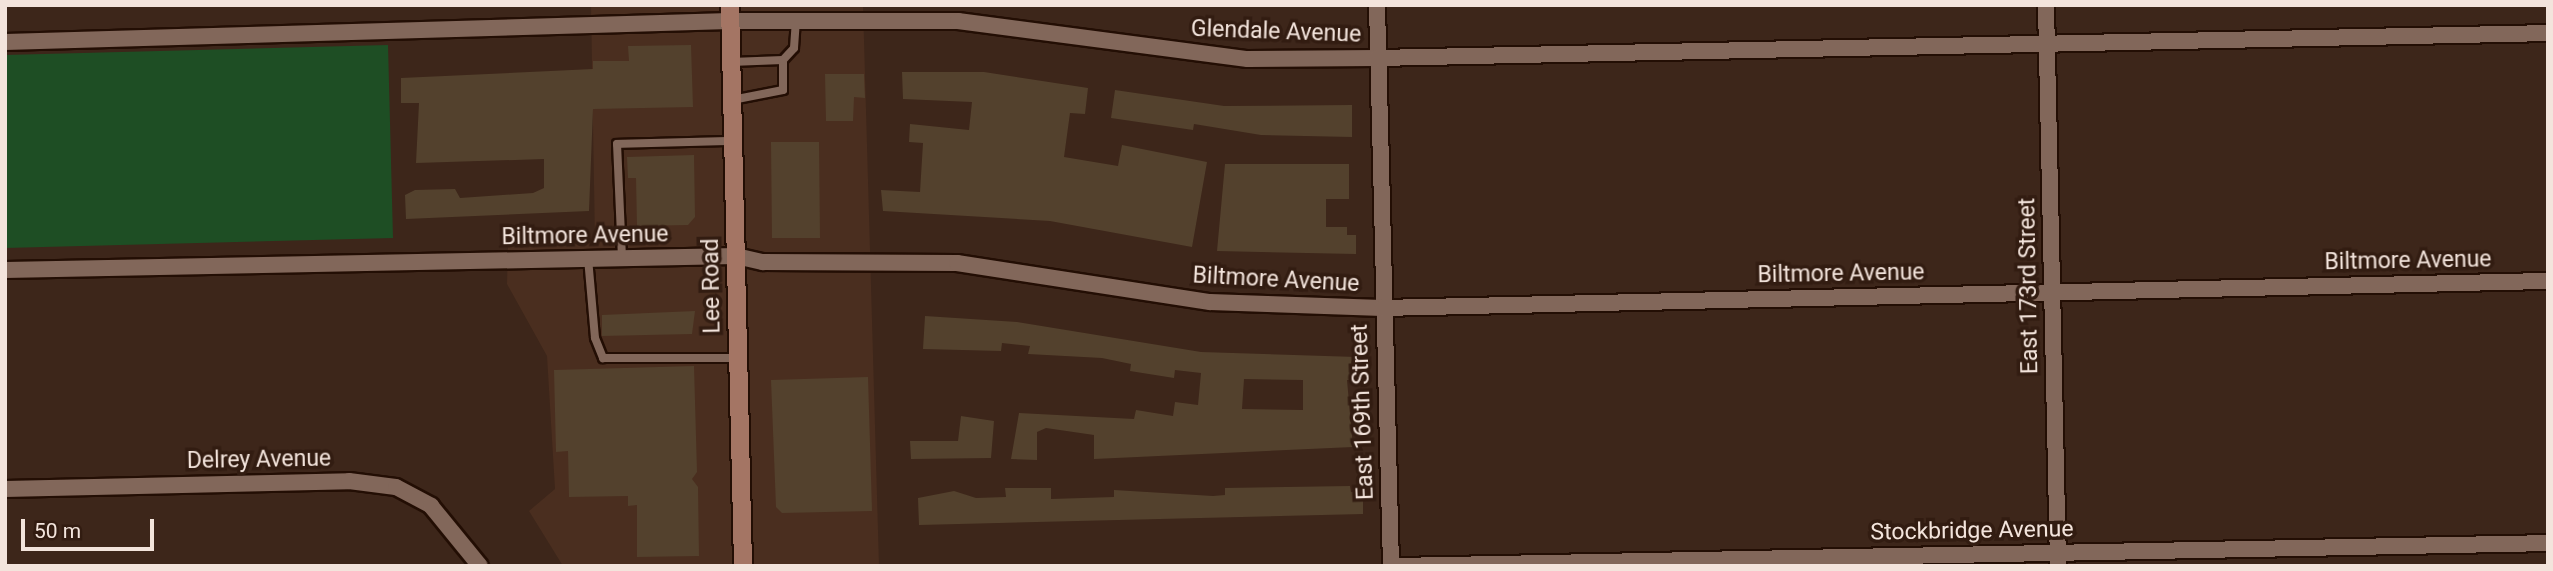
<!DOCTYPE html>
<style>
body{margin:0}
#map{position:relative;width:2553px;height:571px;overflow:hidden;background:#3d261a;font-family:Roboto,sans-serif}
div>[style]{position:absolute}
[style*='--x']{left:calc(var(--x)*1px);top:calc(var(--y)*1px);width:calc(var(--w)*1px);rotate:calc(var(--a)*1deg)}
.built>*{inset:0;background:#4a2e1f}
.green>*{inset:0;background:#1e4e24}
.building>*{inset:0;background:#53412d}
.roads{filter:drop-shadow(2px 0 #230e04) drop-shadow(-2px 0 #230e04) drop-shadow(0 2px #230e04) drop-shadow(0 -2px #230e04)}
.service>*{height:8px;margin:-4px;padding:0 4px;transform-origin:4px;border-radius:4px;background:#82675a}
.minor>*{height:16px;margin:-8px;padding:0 8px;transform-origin:8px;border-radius:8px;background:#82675a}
.secondary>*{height:18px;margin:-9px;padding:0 9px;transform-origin:9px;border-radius:9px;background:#a47564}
span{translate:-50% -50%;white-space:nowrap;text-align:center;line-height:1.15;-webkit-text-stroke:7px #321c11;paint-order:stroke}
.street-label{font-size:23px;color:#f3e4dc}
.frame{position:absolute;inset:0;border:7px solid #f3e4dc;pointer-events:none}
.scale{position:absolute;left:21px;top:519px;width:133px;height:32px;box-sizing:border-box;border:4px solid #f3e4dc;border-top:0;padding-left:9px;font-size:21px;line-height:24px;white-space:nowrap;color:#f3e4dc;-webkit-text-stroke:5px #321c11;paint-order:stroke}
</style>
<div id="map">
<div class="built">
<i style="clip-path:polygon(591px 5px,863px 5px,879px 566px,563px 566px,529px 511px,555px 489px,547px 356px,507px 284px,508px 245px,595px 243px)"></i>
</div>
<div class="green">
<i style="clip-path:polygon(388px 45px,393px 238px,5px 248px,5px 55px)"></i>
</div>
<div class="building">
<i style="clip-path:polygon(691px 45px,693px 107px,593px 109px,589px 211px,406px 219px,405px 195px,415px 190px,455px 189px,460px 198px,533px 193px,544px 188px,544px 159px,416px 163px,419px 103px,401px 103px,401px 78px,593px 69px,593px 61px,629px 61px,628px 46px)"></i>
<i style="clip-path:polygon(902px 72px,984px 72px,1088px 88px,1085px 114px,1070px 113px,1064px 157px,1118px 166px,1122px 145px,1207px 162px,1192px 247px,1050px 221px,883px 211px,881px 190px,920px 192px,923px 143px,909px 142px,910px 124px,969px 130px,972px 102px,903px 99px)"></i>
<i style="clip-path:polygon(825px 74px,864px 74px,865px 98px,854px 97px,853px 121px,826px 121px)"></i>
<i style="clip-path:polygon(1115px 90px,1224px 106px,1352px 105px,1352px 137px,1261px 135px,1194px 124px,1193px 130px,1111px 118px)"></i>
<i style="clip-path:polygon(771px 142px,819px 142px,820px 238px,772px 238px)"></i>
<i style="clip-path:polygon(694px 155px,695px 217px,688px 225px,637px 226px,636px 178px,628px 178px,627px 157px)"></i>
<i style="clip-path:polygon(1225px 164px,1349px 164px,1349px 199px,1326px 199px,1326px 227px,1347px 227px,1347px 235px,1356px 235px,1356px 254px,1217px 251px)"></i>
<i style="clip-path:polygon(695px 311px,692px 334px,602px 336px,602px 315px)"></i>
<i style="clip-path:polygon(evenodd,925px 316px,1017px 322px,1201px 352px,1357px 357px,1358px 380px,1347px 380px,1353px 447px,1094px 459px,1094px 435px,1046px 428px,1037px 432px,1037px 460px,1011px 459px,1019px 413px,1134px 419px,1136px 410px,1173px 416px,1175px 402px,1198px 405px,1201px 373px,1175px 370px,1174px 378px,1130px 371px,1131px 364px,1102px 358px,1028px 354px,1030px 346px,1002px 343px,1001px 351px,923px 349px,925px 316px,1244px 379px,1303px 380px,1303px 410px,1242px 409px,1244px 379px)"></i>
<i style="clip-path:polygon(694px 366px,697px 472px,692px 479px,698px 487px,699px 556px,637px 557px,637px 505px,628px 506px,628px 496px,569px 497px,568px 451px,556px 452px,554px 370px)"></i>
<i style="clip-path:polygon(868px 377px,872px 511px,782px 513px,776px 507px,771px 380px)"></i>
<i style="clip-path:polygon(961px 416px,994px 421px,991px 458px,911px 459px,910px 441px,958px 441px)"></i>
<i style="clip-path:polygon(1350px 486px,1351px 492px,1363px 492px,1363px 514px,919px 525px,918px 498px,954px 491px,976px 498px,1006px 497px,1005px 488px,1051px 488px,1051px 499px,1114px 497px,1114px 490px,1213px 496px,1225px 495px,1225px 488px)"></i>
</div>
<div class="roads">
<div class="service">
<i style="--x:731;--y:62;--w:52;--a:-2.2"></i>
<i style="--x:732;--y:100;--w:52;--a:-11.1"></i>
<i style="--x:783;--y:90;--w:30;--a:-90"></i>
<i style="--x:783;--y:60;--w:16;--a:-47"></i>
<i style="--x:794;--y:48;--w:27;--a:-86"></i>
<i style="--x:588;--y:258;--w:80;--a:85"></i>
<i style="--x:595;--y:338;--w:22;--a:68"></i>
<i style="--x:603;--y:358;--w:135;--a:0"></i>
<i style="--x:622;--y:258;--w:114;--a:-92.5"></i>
<i style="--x:617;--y:144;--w:116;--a:-1.5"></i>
</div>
<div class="minor">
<i style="--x:1377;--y:5;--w:561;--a:88.57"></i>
<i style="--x:2046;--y:5;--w:561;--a:88.77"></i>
<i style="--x:5;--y:42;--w:725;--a:-1.66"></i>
<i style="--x:730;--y:21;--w:228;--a:0"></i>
<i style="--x:958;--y:21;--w:292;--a:7.5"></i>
<i style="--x:1248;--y:59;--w:129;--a:-0.4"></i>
<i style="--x:1377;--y:58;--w:1171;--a:-1.22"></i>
<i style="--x:5;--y:270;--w:731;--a:-1.1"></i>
<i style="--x:736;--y:256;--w:28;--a:13"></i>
<i style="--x:763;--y:262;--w:194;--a:0.3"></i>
<i style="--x:957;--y:263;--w:256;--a:8.8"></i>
<i style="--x:1210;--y:302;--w:172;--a:2"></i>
<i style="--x:1382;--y:308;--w:1166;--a:-1.33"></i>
<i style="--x:5;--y:489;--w:344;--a:-1.3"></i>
<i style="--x:349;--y:481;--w:47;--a:7.3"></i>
<i style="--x:396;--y:487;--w:40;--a:28"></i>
<i style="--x:431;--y:506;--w:77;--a:50.8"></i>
<i style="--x:1396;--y:566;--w:1152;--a:-1.14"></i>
</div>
<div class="secondary">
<i style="--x:730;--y:5;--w:561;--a:88.67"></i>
</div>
</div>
<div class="street-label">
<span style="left:1276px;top:32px;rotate:2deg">Glendale Avenue</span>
<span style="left:585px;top:236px;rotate:-1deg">Biltmore Avenue</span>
<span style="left:2408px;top:261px;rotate:-1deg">Biltmore Avenue</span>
<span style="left:1841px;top:274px;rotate:-1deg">Biltmore Avenue</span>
<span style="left:1276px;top:280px;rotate:3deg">Biltmore Avenue</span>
<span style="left:712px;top:286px;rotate:-91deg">Lee Road</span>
<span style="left:2029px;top:286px;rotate:-91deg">East 173rd Street</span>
<span style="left:1363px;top:412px;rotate:-92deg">East 169th Street</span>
<span style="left:259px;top:460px;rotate:-1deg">Delrey Avenue</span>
<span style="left:1972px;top:531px;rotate:-1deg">Stockbridge Avenue</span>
</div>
<div class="frame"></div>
<div class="scale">50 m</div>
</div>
